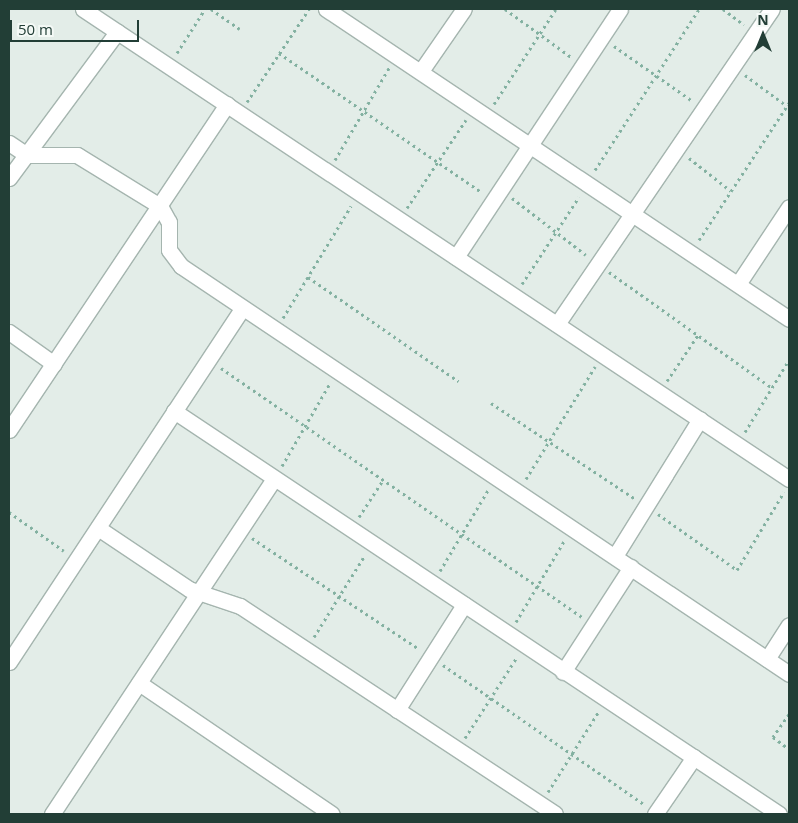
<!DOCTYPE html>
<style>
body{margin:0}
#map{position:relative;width:798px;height:823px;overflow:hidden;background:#e3ede8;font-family:"Open Sans",sans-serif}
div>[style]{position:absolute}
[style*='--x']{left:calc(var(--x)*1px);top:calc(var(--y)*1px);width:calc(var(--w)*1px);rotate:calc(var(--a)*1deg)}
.path>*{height:3px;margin-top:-1.5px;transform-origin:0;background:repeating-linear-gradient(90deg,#83b1a1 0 2.5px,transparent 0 6.5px)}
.roads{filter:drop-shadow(1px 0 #a5b5af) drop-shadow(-1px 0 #a5b5af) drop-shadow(0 1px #a5b5af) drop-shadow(0 -1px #a5b5af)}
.minor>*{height:15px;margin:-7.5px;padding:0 7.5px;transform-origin:7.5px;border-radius:7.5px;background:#fff}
span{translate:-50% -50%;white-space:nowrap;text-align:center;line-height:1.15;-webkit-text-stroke:4px #f4f9f6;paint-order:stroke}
.frame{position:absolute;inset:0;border:10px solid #223e36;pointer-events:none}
.north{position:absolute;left:738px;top:10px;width:50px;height:50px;-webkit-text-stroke:4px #f4f9f6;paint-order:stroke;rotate:0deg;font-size:14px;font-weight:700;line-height:20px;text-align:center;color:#223e36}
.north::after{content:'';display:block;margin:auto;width:18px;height:22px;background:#223e36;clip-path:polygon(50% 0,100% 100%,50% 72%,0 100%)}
.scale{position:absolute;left:10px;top:20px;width:129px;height:22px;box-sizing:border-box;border:2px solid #223e36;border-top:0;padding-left:6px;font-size:15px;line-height:18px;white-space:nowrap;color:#223e36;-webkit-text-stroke:4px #f4f9f6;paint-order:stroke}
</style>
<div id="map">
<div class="path">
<i style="--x:211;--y:9;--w:35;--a:35"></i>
<i style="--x:505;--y:9;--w:82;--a:36"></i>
<i style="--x:723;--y:9;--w:26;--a:37"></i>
<i style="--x:614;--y:46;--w:94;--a:35"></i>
<i style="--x:177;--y:53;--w:52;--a:-57.5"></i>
<i style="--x:279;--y:53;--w:245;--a:34.5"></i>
<i style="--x:745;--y:75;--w:52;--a:36.4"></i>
<i style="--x:247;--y:102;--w:112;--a:-56.3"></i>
<i style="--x:494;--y:104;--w:113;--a:-56.9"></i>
<i style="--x:689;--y:158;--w:53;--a:38.2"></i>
<i style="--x:335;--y:160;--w:107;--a:-59.6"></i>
<i style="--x:595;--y:170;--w:192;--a:-57.1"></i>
<i style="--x:512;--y:198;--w:93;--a:37.6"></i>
<i style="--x:407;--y:208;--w:106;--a:-56.2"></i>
<i style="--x:699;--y:240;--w:164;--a:-56.7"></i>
<i style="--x:609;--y:272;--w:200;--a:35.4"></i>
<i style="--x:308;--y:277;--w:183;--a:34.7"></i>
<i style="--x:522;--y:284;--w:104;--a:-56.8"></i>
<i style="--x:283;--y:318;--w:131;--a:-58.7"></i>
<i style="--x:221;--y:368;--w:439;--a:34.6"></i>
<i style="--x:667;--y:381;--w:55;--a:-56"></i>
<i style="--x:491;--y:403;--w:172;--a:33.6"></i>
<i style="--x:745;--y:432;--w:84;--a:-58.6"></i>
<i style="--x:282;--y:466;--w:94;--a:-59.9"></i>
<i style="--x:526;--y:479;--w:132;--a:-58.4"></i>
<i style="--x:9;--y:512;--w:67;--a:35.3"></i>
<i style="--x:658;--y:514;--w:97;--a:35.3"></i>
<i style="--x:737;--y:570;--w:91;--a:-58.9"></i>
<i style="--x:359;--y:517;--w:44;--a:-57"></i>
<i style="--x:252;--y:538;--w:201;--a:33.6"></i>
<i style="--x:440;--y:571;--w:94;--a:-59.3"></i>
<i style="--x:516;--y:622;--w:94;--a:-59.3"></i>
<i style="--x:314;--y:637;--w:97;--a:-58.1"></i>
<i style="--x:443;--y:665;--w:244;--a:34.7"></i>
<i style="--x:789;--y:714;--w:28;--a:125"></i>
<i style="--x:773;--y:737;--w:20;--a:37"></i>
<i style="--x:465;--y:738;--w:96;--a:-57.3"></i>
<i style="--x:548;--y:792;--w:96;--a:-57.8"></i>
</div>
<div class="roads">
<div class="minor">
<i style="--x:83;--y:9;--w:848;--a:33.65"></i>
<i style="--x:326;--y:9;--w:557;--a:33.8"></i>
<i style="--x:421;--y:71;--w:75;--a:-55.3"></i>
<i style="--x:9;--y:143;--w:22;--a:34"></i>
<i style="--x:27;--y:155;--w:50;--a:0"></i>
<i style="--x:77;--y:155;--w:97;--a:31.6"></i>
<i style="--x:160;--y:206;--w:18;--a:61"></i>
<i style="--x:169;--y:222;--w:28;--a:90"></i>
<i style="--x:169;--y:250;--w:20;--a:53"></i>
<i style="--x:181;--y:266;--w:732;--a:33.86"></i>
<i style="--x:9;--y:178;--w:182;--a:-53.5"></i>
<i style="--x:456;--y:257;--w:297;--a:-56.5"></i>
<i style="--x:738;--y:284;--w:92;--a:-56.5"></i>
<i style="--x:557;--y:324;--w:381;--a:-55.7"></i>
<i style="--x:9;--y:332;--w:55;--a:35.4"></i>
<i style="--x:174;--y:411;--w:727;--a:33.67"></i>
<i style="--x:9;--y:430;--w:392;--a:-56.2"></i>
<i style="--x:98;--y:528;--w:110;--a:33.8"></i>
<i style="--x:189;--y:589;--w:54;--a:18.4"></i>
<i style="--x:240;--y:606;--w:377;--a:33.4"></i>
<i style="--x:615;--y:556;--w:161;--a:-58.2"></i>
<i style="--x:767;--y:659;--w:40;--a:-57.1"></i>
<i style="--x:9;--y:662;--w:424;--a:-56.6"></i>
<i style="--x:563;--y:672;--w:125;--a:-57.1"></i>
<i style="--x:139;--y:683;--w:233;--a:34.2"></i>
<i style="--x:397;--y:710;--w:125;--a:-57.5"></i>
<i style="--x:52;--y:814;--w:402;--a:-56.5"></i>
<i style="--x:655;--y:814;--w:69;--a:-55.6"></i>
</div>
</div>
<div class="frame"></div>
<div class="north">N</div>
<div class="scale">50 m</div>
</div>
